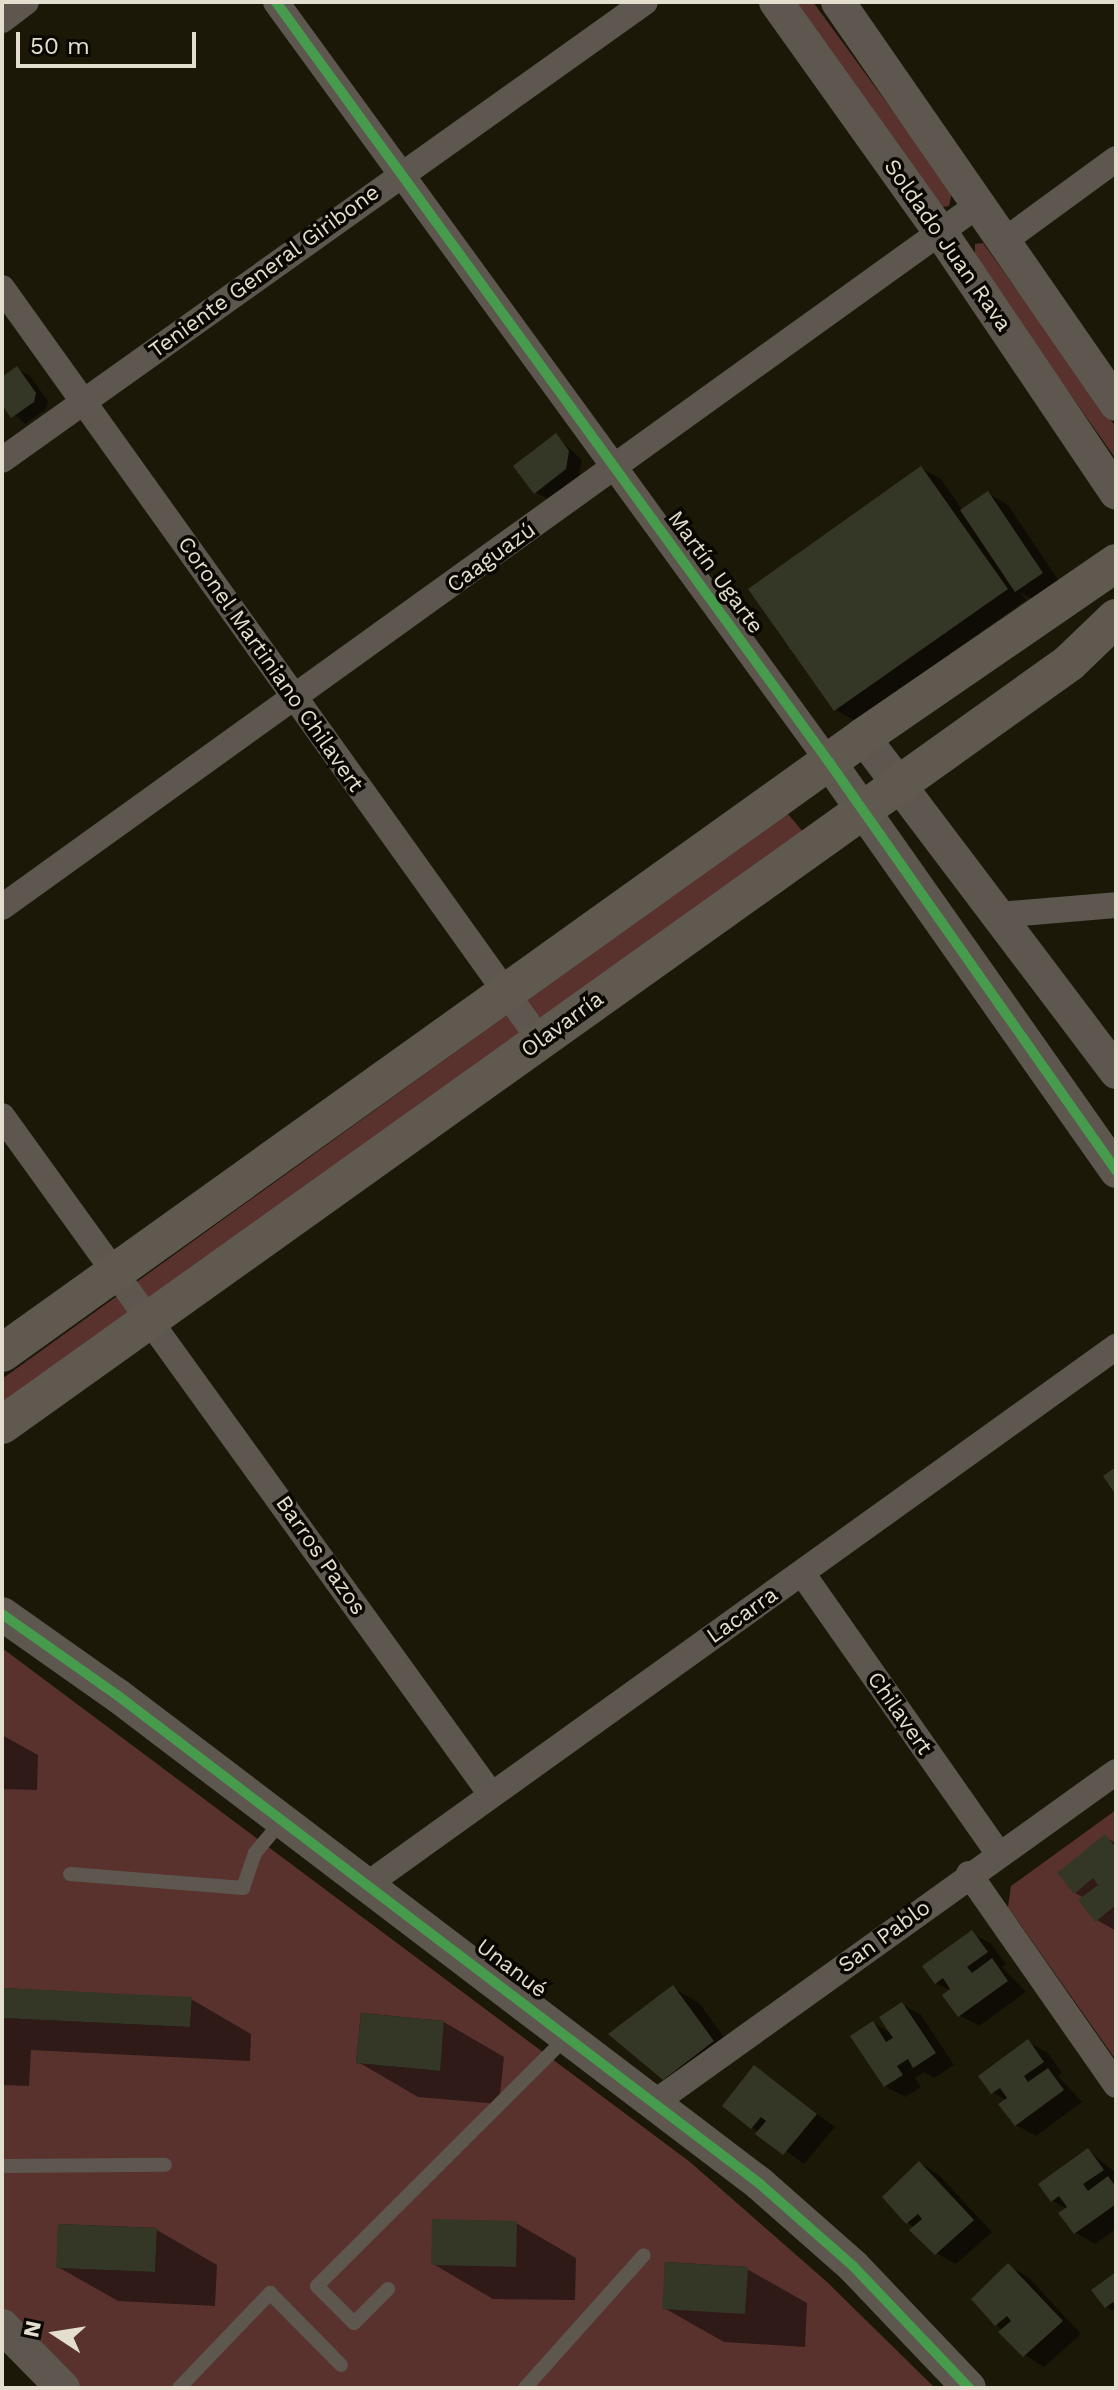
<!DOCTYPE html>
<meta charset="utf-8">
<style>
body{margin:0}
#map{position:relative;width:1118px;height:2390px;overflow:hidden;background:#1c1808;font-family:"Work Sans",sans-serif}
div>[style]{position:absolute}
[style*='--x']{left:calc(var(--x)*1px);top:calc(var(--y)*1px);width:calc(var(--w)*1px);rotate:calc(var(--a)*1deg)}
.green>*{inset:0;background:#59322e}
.shadow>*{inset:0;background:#0007}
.building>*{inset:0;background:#353726}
.service>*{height:14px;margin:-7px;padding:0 7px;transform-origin:7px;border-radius:7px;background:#5d5750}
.minor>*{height:26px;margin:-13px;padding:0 13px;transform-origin:13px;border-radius:13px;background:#5d5750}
.tertiary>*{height:34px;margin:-17px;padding:0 17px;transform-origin:17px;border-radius:17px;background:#5d5750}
.secondary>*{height:38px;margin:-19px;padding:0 19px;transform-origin:19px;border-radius:19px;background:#605950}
.cycleway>*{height:10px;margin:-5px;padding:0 5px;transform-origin:5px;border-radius:5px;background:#469c4c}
span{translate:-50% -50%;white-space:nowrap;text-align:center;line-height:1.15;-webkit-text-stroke:7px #0a0701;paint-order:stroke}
.street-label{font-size:22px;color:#e3decd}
.frame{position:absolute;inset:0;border:4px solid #e3decd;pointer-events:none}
.north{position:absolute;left:16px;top:2294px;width:80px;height:80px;-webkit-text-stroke:6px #0a0701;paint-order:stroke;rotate:282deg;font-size:22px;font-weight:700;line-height:32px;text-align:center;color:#e3decd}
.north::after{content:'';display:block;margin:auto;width:28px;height:36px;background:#e3decd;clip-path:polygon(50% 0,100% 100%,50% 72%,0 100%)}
.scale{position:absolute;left:16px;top:32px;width:180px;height:36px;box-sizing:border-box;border:4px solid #e3decd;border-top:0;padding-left:10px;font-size:24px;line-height:28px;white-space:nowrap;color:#e3decd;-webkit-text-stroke:6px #0a0701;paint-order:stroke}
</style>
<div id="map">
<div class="green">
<i style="clip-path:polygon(789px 2px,813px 2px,952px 192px,949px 206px,943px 207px)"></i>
<i style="clip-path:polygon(983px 243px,1116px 427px,1116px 459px,975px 260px,975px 244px)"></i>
<i style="clip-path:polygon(787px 813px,804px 833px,2px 1405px,2px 1379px)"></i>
<i style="clip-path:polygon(evenodd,2px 1648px,690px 2162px,827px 2282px,935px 2388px,77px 2388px,2px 2311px,2px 2018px,190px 2027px,192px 1998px,2px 1988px,2px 1648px,361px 2013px,444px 2021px,439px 2071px,356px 2063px,361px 2013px,2px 1648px,58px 2224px,157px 2228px,155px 2272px,57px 2268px,58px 2224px,2px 1648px,665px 2262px,747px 2267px,745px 2313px,663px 2309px,665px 2262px)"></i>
<i style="clip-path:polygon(1116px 1810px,1116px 2060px,1008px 1907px,1011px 1886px)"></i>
</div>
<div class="shadow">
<i style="clip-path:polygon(18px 369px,30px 376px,48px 401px,46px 409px,25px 424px,2px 402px,2px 380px)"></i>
<i style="clip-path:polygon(556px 436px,582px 460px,579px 476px,548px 499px,535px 492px)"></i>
<i style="clip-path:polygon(921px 468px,941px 479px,963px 511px,988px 493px,1008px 505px,1061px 584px,1036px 601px,1020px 592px,1026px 600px,855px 721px,836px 710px,751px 589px)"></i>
<i style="clip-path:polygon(2px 1735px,38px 1755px,37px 1790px,2px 1789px)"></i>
<i style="clip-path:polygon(1105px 1837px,1116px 1843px,1116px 1931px,1097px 1920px,1084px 1898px,1075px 1893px)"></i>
<i style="clip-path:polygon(972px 1933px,991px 1944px,1006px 1964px,1002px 1967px,1026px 1992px,979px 2026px,959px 2015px,951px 1991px,936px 1983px)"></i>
<i style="clip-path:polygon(673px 1988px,699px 2003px,738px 2056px,690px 2093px,664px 2078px)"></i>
<i style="clip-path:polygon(2px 1990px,191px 1999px,251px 2034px,250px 2061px,31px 2050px,29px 2086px,2px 2085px)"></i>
<i style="clip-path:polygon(902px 2004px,921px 2015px,954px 2065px,934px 2078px,924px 2072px,915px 2078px,921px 2087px,905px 2097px,885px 2086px,873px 2023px,894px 2035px)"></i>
<i style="clip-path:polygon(444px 2022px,504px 2057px,499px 2104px,418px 2097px,358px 2062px)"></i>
<i style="clip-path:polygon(1028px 2042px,1048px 2053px,1062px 2073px,1058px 2076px,1082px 2102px,1036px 2136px,1016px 2125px,1007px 2101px,993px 2092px)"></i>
<i style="clip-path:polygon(755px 2067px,835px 2127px,804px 2164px,752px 2127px)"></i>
<i style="clip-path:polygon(1088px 2150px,1116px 2173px,1116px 2229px,1095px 2244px,1076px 2233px,1061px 2213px,1067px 2209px,1052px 2200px)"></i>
<i style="clip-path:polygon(920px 2163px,939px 2175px,992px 2232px,956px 2264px,936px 2253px,908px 2222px)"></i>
<i style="clip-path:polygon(516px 2223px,576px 2258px,575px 2300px,493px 2299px,433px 2264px)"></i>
<i style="clip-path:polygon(60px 2226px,157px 2230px,217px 2265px,215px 2306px,118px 2301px,58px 2267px)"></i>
<i style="clip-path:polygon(1009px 2266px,1028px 2277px,1081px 2334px,1044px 2367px,1025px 2355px,996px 2324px)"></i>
<i style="clip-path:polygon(747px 2269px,807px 2303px,805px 2347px,724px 2342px,664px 2308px)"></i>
<i style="clip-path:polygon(1116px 2275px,1116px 2312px,1106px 2307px)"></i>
</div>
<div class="building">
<i style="clip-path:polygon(17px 366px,36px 393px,34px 402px,11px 418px,2px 405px,2px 377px)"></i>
<i style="clip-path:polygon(556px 433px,569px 451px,566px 469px,534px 494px,513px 466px)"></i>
<i style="clip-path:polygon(921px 466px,1008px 589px,834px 711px,748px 589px)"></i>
<i style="clip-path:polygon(988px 491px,1043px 573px,1015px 592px,960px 510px)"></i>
<i style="clip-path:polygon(1116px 1467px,1116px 1495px,1103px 1476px)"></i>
<i style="clip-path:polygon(1105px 1834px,1116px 1848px,1116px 1905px,1095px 1922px,1078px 1900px,1098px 1885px,1093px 1878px,1074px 1894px,1057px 1873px)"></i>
<i style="clip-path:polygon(972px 1930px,988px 1952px,967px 1967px,972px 1973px,992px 1958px,1008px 1981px,958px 2017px,942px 1995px,950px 1989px,943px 1978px,935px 1984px,922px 1966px)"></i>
<i style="clip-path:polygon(673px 1985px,714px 2041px,663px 2080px,608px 2034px)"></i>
<i style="clip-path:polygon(2px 1988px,192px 1997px,190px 2027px,2px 2018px)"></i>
<i style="clip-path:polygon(902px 2002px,936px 2053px,913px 2068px,908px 2059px,897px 2066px,903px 2075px,884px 2087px,850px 2036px,873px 2021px,886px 2042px,893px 2038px,879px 2017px)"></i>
<i style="clip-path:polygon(361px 2013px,444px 2021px,440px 2071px,356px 2063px)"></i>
<i style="clip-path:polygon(1028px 2039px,1044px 2062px,1024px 2076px,1028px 2082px,1048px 2068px,1064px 2090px,1015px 2126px,998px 2104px,1007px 2098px,1000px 2088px,991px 2094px,978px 2076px)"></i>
<i style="clip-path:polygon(754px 2065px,817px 2114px,783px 2155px,755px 2134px,766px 2121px,761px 2117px,751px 2129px,722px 2106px)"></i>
<i style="clip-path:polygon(1088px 2148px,1104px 2170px,1083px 2184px,1088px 2191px,1108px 2176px,1116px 2187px,1116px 2204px,1074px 2234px,1058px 2213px,1067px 2207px,1059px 2196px,1051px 2202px,1038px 2184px)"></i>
<i style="clip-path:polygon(919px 2161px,974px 2220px,935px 2255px,909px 2230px,922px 2219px,918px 2214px,906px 2224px,882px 2197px)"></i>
<i style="clip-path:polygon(432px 2219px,517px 2221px,516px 2267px,431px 2265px)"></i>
<i style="clip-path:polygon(58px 2224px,157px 2228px,155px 2272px,56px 2268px)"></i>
<i style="clip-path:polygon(665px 2262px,748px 2267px,745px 2314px,662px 2309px)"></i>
<i style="clip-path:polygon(1008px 2263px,1063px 2321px,1023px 2357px,998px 2332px,1011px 2321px,1007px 2316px,995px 2326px,971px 2299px)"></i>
<i style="clip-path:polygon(1116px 2272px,1116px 2307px,1113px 2302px,1105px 2308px,1091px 2290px)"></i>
</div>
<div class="service">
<i style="--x:70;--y:1874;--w:174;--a:4.6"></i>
<i style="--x:243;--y:1888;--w:37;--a:-71"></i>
<i style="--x:255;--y:1853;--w:40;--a:-50"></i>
<i style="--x:2;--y:2166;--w:163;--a:-0.4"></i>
<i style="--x:388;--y:2289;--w:48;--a:135"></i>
<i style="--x:354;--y:2323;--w:52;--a:-135"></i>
<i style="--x:317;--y:2286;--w:354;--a:-44.9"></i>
<i style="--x:179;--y:2388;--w:132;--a:-46.2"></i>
<i style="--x:270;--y:2293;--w:101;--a:45.4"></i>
<i style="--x:525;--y:2388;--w:178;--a:-48.2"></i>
</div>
<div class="minor">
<i style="--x:276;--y:2;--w:940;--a:53.96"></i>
<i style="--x:2;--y:20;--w:30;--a:-37"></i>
<i style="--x:1004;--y:241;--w:139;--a:-36.2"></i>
<i style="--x:2;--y:288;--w:925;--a:54.42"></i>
<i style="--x:2;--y:460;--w:789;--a:-35.46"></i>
<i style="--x:2;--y:907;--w:1202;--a:-35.73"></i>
<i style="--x:998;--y:915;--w:118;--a:-4.8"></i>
<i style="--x:2;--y:1116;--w:835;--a:54.21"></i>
<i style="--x:802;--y:1573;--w:342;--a:55"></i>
<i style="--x:969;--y:1874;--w:257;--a:55.1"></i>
<i style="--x:368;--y:1884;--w:921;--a:-35.68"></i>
<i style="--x:654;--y:2103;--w:568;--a:-35.62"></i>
</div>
<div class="tertiary">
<i style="--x:776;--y:2;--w:284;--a:54.5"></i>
<i style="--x:941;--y:233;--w:313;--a:56"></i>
<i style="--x:838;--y:2;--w:489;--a:55.3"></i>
<i style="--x:863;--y:737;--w:420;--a:52.9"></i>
<i style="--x:829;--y:762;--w:500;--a:54.9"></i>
<i style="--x:2;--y:1614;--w:141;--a:35.2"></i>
<i style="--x:117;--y:1695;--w:808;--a:37.25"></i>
<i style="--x:760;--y:2184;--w:124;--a:41.4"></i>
<i style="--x:853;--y:2266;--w:168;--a:46.4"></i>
<i style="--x:2;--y:2326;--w:87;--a:45.5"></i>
</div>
<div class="secondary">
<i style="--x:2;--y:1353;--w:1059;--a:-35.58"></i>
<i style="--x:863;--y:737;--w:307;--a:-34.5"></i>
<i style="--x:2;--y:1425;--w:1311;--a:-35.53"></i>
<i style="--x:1069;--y:663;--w:65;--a:-43.8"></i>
</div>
<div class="cycleway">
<i style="--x:276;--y:2;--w:940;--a:53.96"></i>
<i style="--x:829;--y:762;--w:500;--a:54.9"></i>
<i style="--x:2;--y:1614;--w:141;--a:35.2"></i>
<i style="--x:117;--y:1695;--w:808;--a:37.25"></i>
<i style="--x:760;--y:2184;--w:124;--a:41.4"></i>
<i style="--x:853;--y:2266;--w:168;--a:46.4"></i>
</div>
<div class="street-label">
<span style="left:948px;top:245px;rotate:55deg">Soldado Juan Rava</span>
<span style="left:264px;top:271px;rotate:-36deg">Teniente General Giribone</span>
<span style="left:491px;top:557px;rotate:-36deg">Caaguazú</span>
<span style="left:716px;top:572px;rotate:54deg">Martín Ugarte</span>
<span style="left:271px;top:664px;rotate:55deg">Coronel Martiniano Chilavert</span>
<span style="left:562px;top:1024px;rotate:-36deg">Olavarría</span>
<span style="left:321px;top:1555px;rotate:55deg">Barros Pazos</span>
<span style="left:742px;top:1615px;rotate:-35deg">Lacarra</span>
<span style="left:900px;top:1713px;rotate:55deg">Chilavert</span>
<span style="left:884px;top:1936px;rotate:-36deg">San Pablo</span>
<span style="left:512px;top:1968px;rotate:37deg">Unanué</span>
</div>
<div class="frame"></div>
<div class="north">N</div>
<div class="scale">50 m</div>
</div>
